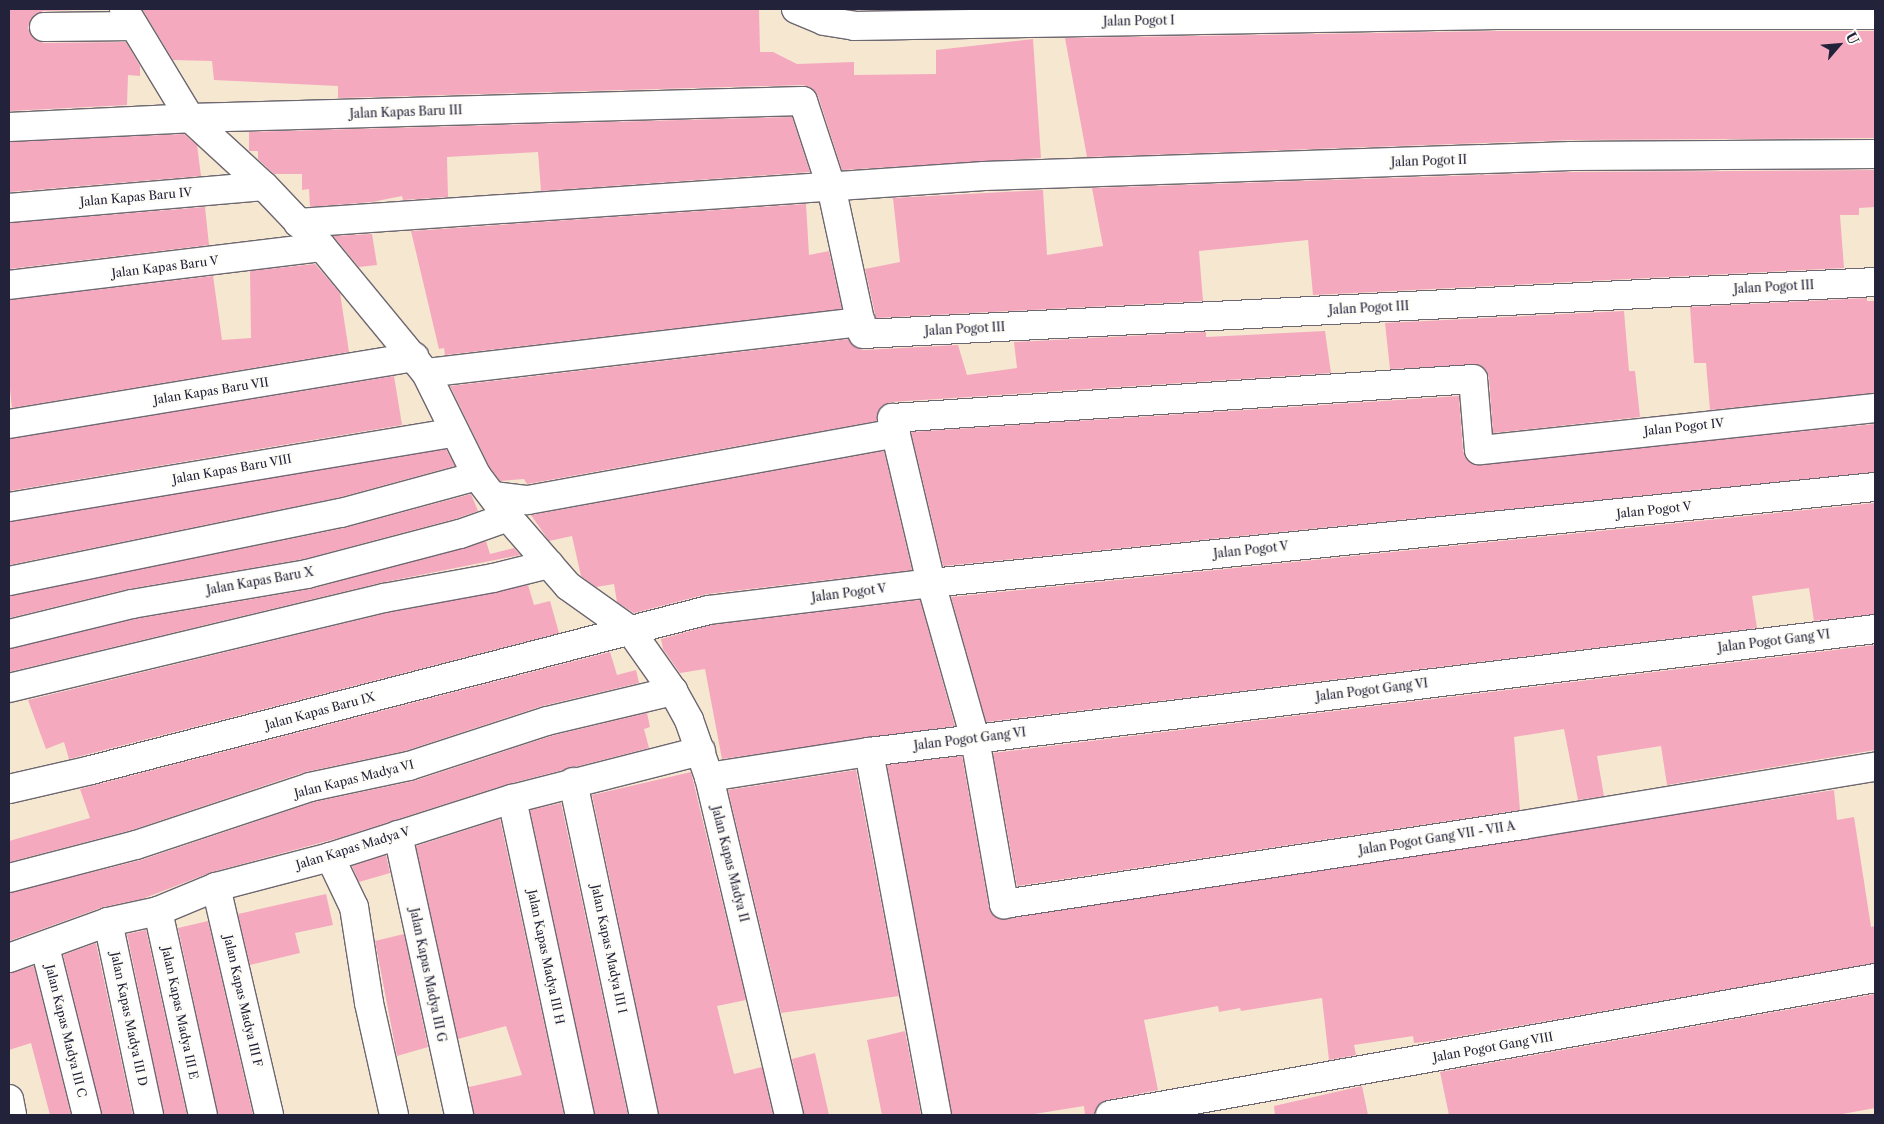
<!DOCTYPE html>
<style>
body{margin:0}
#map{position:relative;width:1884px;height:1124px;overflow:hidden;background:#f6e7d1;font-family:"Libre Caslon Text",serif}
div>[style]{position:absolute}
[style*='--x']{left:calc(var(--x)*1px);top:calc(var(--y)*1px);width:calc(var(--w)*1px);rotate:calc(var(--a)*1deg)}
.building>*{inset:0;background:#f4a9bf}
.roads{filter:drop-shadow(1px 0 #6c6770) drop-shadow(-1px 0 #6c6770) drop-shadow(0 1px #6c6770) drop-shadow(0 -1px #6c6770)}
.minor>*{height:28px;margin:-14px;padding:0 14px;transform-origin:14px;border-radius:14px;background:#fff}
span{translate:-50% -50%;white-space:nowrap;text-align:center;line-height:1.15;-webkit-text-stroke:4.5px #fdfcf7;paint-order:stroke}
.street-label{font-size:12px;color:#22223b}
.frame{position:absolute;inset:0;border:10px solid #22223b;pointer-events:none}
.north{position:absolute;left:1814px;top:20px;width:50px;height:50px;-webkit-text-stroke:4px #fdfcf7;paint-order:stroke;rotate:63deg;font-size:14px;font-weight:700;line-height:20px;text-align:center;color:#22223b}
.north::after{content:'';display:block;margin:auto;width:18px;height:22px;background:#22223b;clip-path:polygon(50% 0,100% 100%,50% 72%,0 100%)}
</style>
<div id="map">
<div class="building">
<i style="clip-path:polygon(9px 9px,108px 9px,43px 11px,31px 19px,28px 28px,36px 40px,44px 43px,126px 42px,140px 66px,140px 76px,128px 75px,127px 105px,9px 111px)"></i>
<i style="clip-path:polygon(142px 9px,759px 9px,760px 52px,773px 52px,797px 64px,854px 62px,854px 75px,936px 74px,936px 50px,1033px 39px,1041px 158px,842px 170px,818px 96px,811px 88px,803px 85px,338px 98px,338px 86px,214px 80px,212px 61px,173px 60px)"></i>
<i style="clip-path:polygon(1497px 31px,1875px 31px,1875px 138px,1571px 140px,1087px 157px,1065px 38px)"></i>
<i style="clip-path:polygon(792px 117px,810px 172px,541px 191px,538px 152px,447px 157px,448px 197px,403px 200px,402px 196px,372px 202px,310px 207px,309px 189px,302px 190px,302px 174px,274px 174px,258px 159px,258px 151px,249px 151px,249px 132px)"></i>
<i style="clip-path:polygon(184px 134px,197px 145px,201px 176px,9px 192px,9px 142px)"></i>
<i style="clip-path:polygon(1875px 170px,1875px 207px,1859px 208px,1859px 215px,1840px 215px,1844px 268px,1313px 295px,1308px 240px,1199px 251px,1203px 301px,876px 318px,865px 269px,900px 262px,893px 198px,1043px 190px,1047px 255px,1103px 246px,1092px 188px,1571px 172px)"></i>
<i style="clip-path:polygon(806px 204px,809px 255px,829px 251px,842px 309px,445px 355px,444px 348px,439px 349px,411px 231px)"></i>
<i style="clip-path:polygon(205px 207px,209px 245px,9px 269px,9px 223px)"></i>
<i style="clip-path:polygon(372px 234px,377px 265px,359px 267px,333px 236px)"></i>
<i style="clip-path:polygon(315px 264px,340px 293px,349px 352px,12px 408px,9px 380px,9px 300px,213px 276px,222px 340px,251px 338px,250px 271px)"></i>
<i style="clip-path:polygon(1867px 298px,1867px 301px,1875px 301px,1875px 393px,1710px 410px,1706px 363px,1694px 363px,1690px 307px)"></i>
<i style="clip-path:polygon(1624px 311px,1629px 371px,1635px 371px,1640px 417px,1493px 433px,1489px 378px,1480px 365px,1390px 369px,1385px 323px)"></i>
<i style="clip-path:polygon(1325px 331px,1331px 373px,891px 402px,882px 406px,877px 421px,527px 484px,524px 479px,500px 481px,490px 468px,450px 386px,849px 339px,856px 348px,864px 350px,958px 345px,967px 375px,1017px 368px,1014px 342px,1206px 332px,1206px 337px)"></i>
<i style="clip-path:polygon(394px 376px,402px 425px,9px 491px,9px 439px)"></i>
<i style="clip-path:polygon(1459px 396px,1463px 451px,1473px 464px,1875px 424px,1875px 472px,943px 566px,911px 432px)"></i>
<i style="clip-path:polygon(446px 449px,455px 466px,337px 498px,9px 565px,9px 522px)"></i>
<i style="clip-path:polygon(884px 451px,912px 570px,707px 594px,634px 613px,617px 602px,614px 584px,596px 587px,581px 576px,572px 536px,549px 541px,531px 515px)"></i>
<i style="clip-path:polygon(471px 494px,478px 511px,455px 519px,304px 559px,128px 589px,9px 618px,9px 596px,344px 528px)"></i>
<i style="clip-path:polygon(1875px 503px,1875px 614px,1814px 621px,1809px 588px,1752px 596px,1757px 628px,986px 722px,951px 597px)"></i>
<i style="clip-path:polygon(486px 541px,490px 554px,514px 548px,520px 555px,380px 583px,9px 672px,9px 649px,135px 619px,311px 589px)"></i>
<i style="clip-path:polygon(528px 585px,534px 605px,550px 601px,559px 633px,69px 759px,64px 742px,46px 749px,28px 700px,387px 613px)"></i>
<i style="clip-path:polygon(920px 600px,955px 726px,722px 759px,705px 669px,680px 673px,663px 649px,661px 639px,712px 625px)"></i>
<i style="clip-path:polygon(1875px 645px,1875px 750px,1667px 785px,1661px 746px,1597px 756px,1604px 796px,1578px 800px,1564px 729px,1514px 737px,1520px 810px,1017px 886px,993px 753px)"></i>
<i style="clip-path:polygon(610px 652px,617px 675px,636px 670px,639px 683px,542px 706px,405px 751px,305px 772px,132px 830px,9px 862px,9px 841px,90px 818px,80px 789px)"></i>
<i style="clip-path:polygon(647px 713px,650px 727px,644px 729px,649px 748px,508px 784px,342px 837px,212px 872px,142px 899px,103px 907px,9px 941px,9px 893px,141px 860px,314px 802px,414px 781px,551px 736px)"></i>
<i style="clip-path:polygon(962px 756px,989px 907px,992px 914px,1006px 919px,1834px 790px,1837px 820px,1854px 817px,1871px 927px,1875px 926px,1875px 963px,1433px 1041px,1414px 1043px,1413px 1036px,1354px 1045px,1356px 1055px,1329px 1060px,1322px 998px,1241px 1011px,1240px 1008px,1219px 1012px,1218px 1006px,1144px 1020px,1158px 1090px,1107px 1100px,1100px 1103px,1095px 1115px,1085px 1115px,1084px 1106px,1028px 1115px,952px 1115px,887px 765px)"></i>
<i style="clip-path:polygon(856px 770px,899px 996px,781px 1013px,728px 790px)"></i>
<i style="clip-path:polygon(691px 772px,746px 1000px,717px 1006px,734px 1074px,762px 1067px,773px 1115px,659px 1115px,592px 795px)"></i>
<i style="clip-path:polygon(561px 803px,628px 1115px,595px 1115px,530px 810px)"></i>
<i style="clip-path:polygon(500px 819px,564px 1115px,474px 1115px,469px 1087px,522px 1075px,506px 1026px,458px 1039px,416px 846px)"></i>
<i style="clip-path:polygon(386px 855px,390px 873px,359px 882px,352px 866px)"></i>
<i style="clip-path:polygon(326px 894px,333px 925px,295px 933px,300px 953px,250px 965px,238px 914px)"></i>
<i style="clip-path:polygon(208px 921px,253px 1115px,218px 1115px,178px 928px)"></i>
<i style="clip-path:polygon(146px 930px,187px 1115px,164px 1115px,127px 934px)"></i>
<i style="clip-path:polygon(404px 934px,428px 1047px,397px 1056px,375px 941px)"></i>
<i style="clip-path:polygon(96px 943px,133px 1115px,102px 1115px,63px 955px)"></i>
<i style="clip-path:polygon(34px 966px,71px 1115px,50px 1115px,31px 1043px,9px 1050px,9px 973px)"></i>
<i style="clip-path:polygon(1875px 994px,1875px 1108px,1837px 1115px,1449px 1115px,1440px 1072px)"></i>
<i style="clip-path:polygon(905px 1031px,921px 1115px,882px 1115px,867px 1040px)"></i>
<i style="clip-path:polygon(815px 1053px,829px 1115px,804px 1115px,792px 1059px)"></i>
<i style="clip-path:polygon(1362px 1086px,1368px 1115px,1275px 1115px,1274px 1106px)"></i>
</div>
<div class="roads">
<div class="minor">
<i style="--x:124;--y:9;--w:127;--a:58.8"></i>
<i style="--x:190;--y:118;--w:100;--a:42.6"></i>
<i style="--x:264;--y:186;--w:84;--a:46.4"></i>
<i style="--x:322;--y:247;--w:163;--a:50.5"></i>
<i style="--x:426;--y:373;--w:115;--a:63.7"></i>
<i style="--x:477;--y:476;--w:51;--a:52.9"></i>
<i style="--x:508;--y:517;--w:91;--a:49"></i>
<i style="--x:568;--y:586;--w:76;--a:35.4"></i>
<i style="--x:630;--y:630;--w:75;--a:54.8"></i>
<i style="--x:673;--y:691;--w:33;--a:61"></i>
<i style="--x:689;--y:720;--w:60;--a:70.7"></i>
<i style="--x:709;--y:777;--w:347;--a:76.7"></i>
<i style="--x:796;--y:9;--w:30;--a:23"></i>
<i style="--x:824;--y:21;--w:30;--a:9"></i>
<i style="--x:854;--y:26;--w:643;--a:-0.98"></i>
<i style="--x:1497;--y:15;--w:378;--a:0"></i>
<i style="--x:44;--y:27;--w:90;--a:-0.6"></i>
<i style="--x:9;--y:127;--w:181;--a:-2.8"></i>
<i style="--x:190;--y:118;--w:613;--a:-1.59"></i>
<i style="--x:803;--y:101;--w:89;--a:71.8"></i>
<i style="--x:831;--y:186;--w:151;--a:77.8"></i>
<i style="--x:863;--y:334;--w:1013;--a:-2.94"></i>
<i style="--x:9;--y:208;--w:256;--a:-4.9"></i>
<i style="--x:298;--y:223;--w:688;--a:-3.92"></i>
<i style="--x:984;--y:176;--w:587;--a:-1.95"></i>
<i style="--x:1571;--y:156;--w:304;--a:-0.4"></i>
<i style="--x:9;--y:285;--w:315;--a:-6.9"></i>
<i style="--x:426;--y:373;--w:438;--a:-6.7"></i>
<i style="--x:1875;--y:408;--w:398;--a:173.9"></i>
<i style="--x:1479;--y:450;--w:71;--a:-94.8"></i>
<i style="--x:1473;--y:379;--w:582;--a:176.16"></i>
<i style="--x:892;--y:418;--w:170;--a:76.7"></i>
<i style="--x:931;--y:583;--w:162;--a:74.2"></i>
<i style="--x:975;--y:739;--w:168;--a:80"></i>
<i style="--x:1004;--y:904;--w:525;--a:-8.65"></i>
<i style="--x:1523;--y:825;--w:357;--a:-9.4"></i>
<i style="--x:9;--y:424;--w:411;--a:-9.4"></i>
<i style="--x:493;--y:496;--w:35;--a:7"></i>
<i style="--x:528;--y:500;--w:374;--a:-10.3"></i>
<i style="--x:9;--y:507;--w:452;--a:-9.5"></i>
<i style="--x:9;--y:581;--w:339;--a:-11.6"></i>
<i style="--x:341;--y:513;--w:141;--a:-15.2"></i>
<i style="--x:9;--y:634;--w:127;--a:-13.7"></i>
<i style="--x:132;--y:604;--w:178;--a:-9.7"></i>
<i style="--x:307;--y:574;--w:158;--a:-14.7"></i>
<i style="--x:460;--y:534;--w:51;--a:-19.5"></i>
<i style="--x:9;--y:688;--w:386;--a:-13.5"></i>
<i style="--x:384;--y:598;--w:111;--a:-10.4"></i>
<i style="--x:493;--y:578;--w:58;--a:-14"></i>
<i style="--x:869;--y:752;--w:1013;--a:-6.97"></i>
<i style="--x:709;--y:777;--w:162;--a:-8.9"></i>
<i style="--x:869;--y:752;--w:369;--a:79.4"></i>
<i style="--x:573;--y:782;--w:340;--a:78"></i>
<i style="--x:9;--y:789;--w:84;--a:-13"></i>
<i style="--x:91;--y:770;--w:638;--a:-14.52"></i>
<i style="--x:709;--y:610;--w:224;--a:-6.9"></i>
<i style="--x:931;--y:583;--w:949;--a:-5.81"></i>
<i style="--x:512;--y:799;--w:323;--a:77.9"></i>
<i style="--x:398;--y:835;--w:287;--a:77.7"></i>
<i style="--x:330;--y:857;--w:55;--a:64.4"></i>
<i style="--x:354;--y:907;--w:97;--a:81.1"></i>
<i style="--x:369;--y:1003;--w:115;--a:77.4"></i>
<i style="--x:9;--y:878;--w:131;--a:-14.6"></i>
<i style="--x:136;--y:845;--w:183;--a:-18.4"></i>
<i style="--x:310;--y:787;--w:101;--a:-12"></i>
<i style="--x:409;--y:766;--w:145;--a:-18.1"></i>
<i style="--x:547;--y:721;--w:130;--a:-13.4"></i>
<i style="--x:216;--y:887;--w:234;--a:76.9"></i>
<i style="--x:158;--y:911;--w:209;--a:77.6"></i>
<i style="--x:108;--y:922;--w:197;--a:78"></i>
<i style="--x:45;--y:947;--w:173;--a:76"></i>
<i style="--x:9;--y:958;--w:105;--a:-20"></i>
<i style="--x:108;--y:922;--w:51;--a:-12.4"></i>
<i style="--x:158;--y:911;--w:63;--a:-22.5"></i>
<i style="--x:216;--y:887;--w:118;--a:-14.7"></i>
<i style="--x:330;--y:857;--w:191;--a:-17.7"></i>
<i style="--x:512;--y:799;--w:195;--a:-14.3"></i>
<i style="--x:9;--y:1099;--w:16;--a:79"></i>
<i style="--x:1110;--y:1115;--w:777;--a:-10.15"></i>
</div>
</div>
<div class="street-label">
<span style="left:1139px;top:21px;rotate:-1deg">Jalan Pogot I</span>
<span style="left:406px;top:112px;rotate:-2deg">Jalan Kapas Baru III</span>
<span style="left:1429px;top:161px;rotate:-2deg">Jalan Pogot II</span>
<span style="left:136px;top:197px;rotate:-5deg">Jalan Kapas Baru IV</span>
<span style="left:165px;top:267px;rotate:-7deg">Jalan Kapas Baru V</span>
<span style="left:1774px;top:287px;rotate:-3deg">Jalan Pogot III</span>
<span style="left:1369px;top:308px;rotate:-3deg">Jalan Pogot III</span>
<span style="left:965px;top:329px;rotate:-3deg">Jalan Pogot III</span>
<span style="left:211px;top:391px;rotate:-9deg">Jalan Kapas Baru VII</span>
<span style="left:1684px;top:427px;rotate:-6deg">Jalan Pogot IV</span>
<span style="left:232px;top:469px;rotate:-10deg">Jalan Kapas Baru VIII</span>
<span style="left:1654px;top:510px;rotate:-6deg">Jalan Pogot V</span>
<span style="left:1251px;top:550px;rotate:-6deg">Jalan Pogot V</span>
<span style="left:260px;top:581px;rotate:-10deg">Jalan Kapas Baru X</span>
<span style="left:849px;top:593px;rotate:-7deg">Jalan Pogot V</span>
<span style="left:1774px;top:641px;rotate:-7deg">Jalan Pogot Gang VI</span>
<span style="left:1372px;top:690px;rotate:-7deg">Jalan Pogot Gang VI</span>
<span style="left:320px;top:711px;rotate:-15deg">Jalan Kapas Baru IX</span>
<span style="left:970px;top:739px;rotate:-7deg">Jalan Pogot Gang VI</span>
<span style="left:354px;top:779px;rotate:-14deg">Jalan Kapas Madya VI</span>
<span style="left:1437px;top:838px;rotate:-9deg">Jalan Pogot Gang VII - VII A</span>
<span style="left:353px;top:848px;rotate:-17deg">Jalan Kapas Madya V</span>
<span style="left:730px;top:864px;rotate:76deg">Jalan Kapas Madya II</span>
<span style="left:609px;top:949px;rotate:78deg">Jalan Kapas Madya III I</span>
<span style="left:546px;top:957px;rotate:78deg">Jalan Kapas Madya III H</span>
<span style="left:428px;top:975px;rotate:78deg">Jalan Kapas Madya III G</span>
<span style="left:243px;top:1001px;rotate:77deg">Jalan Kapas Madya III F</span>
<span style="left:180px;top:1013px;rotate:78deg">Jalan Kapas Madya III E</span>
<span style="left:129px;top:1019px;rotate:78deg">Jalan Kapas Madya III D</span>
<span style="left:66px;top:1031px;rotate:76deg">Jalan Kapas Madya III C</span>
<span style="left:1493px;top:1047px;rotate:-10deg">Jalan Pogot Gang VIII</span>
</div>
<div class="frame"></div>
<div class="north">U</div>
</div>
